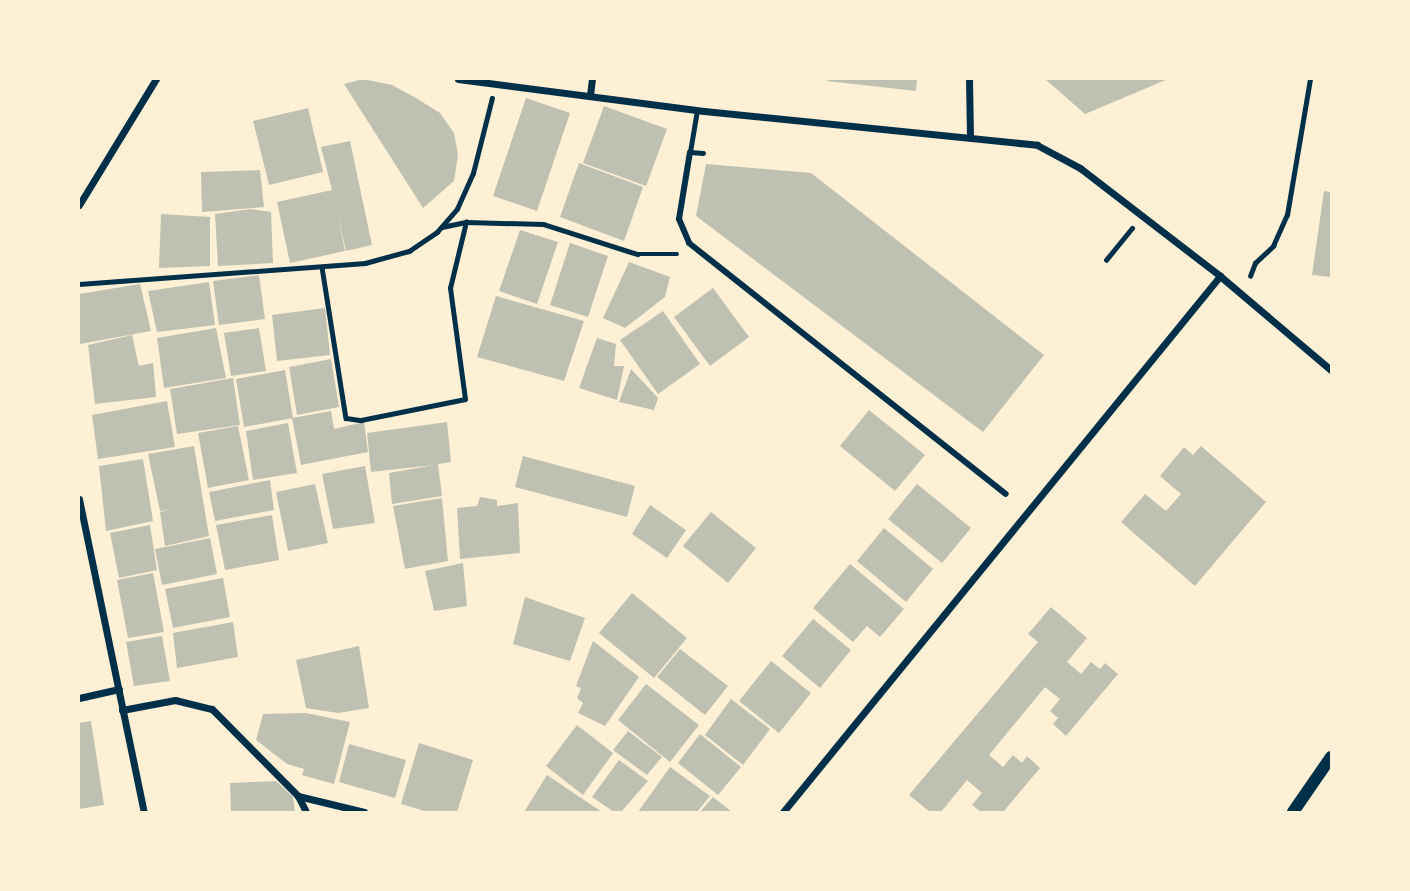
<!DOCTYPE html>
<style>
body{margin:0}
#map{position:relative;width:1410px;height:891px;overflow:hidden;background:#fdf0d5;font-family:Ubuntu,sans-serif}
div>[style]{position:absolute}
[style*='--x']{left:calc(var(--x)*1px);top:calc(var(--y)*1px);width:calc(var(--w)*1px);rotate:calc(var(--a)*1deg)}
.building>*{inset:0;background:#bec0b2}
.path>*{height:4.5px;margin:-2.25px;padding:0 2.25px;transform-origin:2.25px;border-radius:2.25px;background:#003049}
.service>*{height:5px;margin:-2.5px;padding:0 2.5px;transform-origin:2.5px;border-radius:2.5px;background:#003049}
.pedestrian>*{height:6px;margin:-3px;padding:0 3px;transform-origin:3px;border-radius:3px;background:#003049}
.minor>*{height:7px;margin:-3.5px;padding:0 3.5px;transform-origin:3.5px;border-radius:3.5px;background:#003049}
.tertiary>*{height:12px;margin:-6px;padding:0 6px;transform-origin:6px;border-radius:6px;background:#003049}
span{translate:-50% -50%;white-space:nowrap;text-align:center;line-height:1.15;-webkit-text-stroke:5px #fdf0d5;paint-order:stroke}
.frame{position:absolute;inset:0;border:80px solid #fdf0d5;pointer-events:none}
</style>
<div id="map">
<div class="building">
<i style="clip-path:polygon(363px 79px,392px 85px,416px 98px,440px 113px,454px 133px,458px 155px,454px 181px,423px 208px,344px 84px)"></i>
<i style="clip-path:polygon(828px 79px,917px 79px,916px 91px,827px 81px)"></i>
<i style="clip-path:polygon(1045px 79px,1168px 79px,1085px 114px)"></i>
<i style="clip-path:polygon(526px 98px,570px 113px,537px 211px,493px 196px)"></i>
<i style="clip-path:polygon(604px 106px,667px 129px,646px 186px,583px 163px)"></i>
<i style="clip-path:polygon(308px 108px,323px 172px,269px 185px,253px 121px)"></i>
<i style="clip-path:polygon(350px 141px,372px 245px,346px 251px,338px 216px,345px 251px,290px 263px,277px 202px,332px 190px,321px 147px)"></i>
<i style="clip-path:polygon(579px 163px,643px 187px,624px 241px,560px 217px)"></i>
<i style="clip-path:polygon(706px 164px,811px 173px,1044px 355px,983px 432px,696px 216px)"></i>
<i style="clip-path:polygon(260px 170px,264px 207px,202px 212px,201px 172px)"></i>
<i style="clip-path:polygon(1324px 191px,1331px 192px,1331px 277px,1312px 275px)"></i>
<i style="clip-path:polygon(251px 209px,271px 212px,273px 263px,218px 266px,215px 214px)"></i>
<i style="clip-path:polygon(161px 214px,210px 217px,210px 266px,159px 268px)"></i>
<i style="clip-path:polygon(520px 230px,558px 242px,537px 304px,499px 291px)"></i>
<i style="clip-path:polygon(570px 243px,608px 256px,588px 317px,550px 305px)"></i>
<i style="clip-path:polygon(629px 262px,670px 277px,665px 297px,625px 328px,603px 318px)"></i>
<i style="clip-path:polygon(259px 275px,265px 319px,219px 325px,213px 281px)"></i>
<i style="clip-path:polygon(209px 282px,215px 325px,157px 332px,148px 291px)"></i>
<i style="clip-path:polygon(140px 284px,151px 331px,80px 344px,79px 294px)"></i>
<i style="clip-path:polygon(713px 288px,749px 337px,710px 366px,674px 317px)"></i>
<i style="clip-path:polygon(496px 296px,584px 321px,564px 381px,477px 357px)"></i>
<i style="clip-path:polygon(325px 308px,330px 355px,277px 361px,272px 315px)"></i>
<i style="clip-path:polygon(663px 311px,700px 364px,658px 394px,620px 340px)"></i>
<i style="clip-path:polygon(216px 328px,226px 378px,164px 388px,157px 338px)"></i>
<i style="clip-path:polygon(259px 328px,266px 371px,231px 376px,224px 333px)"></i>
<i style="clip-path:polygon(132px 335px,139px 366px,153px 363px,156px 397px,95px 404px,88px 345px)"></i>
<i style="clip-path:polygon(597px 338px,616px 344px,614px 366px,624px 366px,617px 400px,579px 388px)"></i>
<i style="clip-path:polygon(331px 359px,339px 407px,297px 415px,289px 367px)"></i>
<i style="clip-path:polygon(631px 369px,658px 398px,654px 410px,619px 402px)"></i>
<i style="clip-path:polygon(285px 370px,293px 418px,244px 427px,236px 379px)"></i>
<i style="clip-path:polygon(233px 378px,240px 425px,177px 434px,170px 389px)"></i>
<i style="clip-path:polygon(167px 401px,175px 447px,98px 459px,92px 415px)"></i>
<i style="clip-path:polygon(869px 410px,925px 455px,895px 491px,840px 446px)"></i>
<i style="clip-path:polygon(331px 411px,334px 429px,364px 422px,368px 452px,301px 465px,292px 418px)"></i>
<i style="clip-path:polygon(447px 422px,451px 462px,438px 464px,442px 496px,392px 504px,389px 473px,434px 465px,371px 472px,367px 433px)"></i>
<i style="clip-path:polygon(288px 423px,297px 473px,253px 480px,246px 431px)"></i>
<i style="clip-path:polygon(238px 426px,249px 480px,208px 488px,198px 433px)"></i>
<i style="clip-path:polygon(194px 446px,209px 536px,165px 546px,160px 512px,171px 509px,160px 511px,148px 454px)"></i>
<i style="clip-path:polygon(1201px 446px,1266px 502px,1195px 586px,1121px 522px,1145px 494px,1166px 511px,1181px 494px,1160px 476px,1184px 447px,1193px 455px)"></i>
<i style="clip-path:polygon(523px 456px,635px 486px,627px 517px,515px 487px)"></i>
<i style="clip-path:polygon(143px 459px,153px 521px,106px 531px,99px 466px)"></i>
<i style="clip-path:polygon(365px 466px,375px 523px,333px 529px,322px 474px)"></i>
<i style="clip-path:polygon(270px 480px,274px 510px,215px 521px,209px 492px)"></i>
<i style="clip-path:polygon(315px 484px,328px 543px,288px 551px,276px 492px)"></i>
<i style="clip-path:polygon(917px 484px,971px 528px,942px 563px,888px 519px)"></i>
<i style="clip-path:polygon(480px 497px,497px 500px,497px 506px,518px 503px,520px 553px,460px 559px,457px 508px,477px 506px)"></i>
<i style="clip-path:polygon(442px 498px,448px 561px,405px 569px,393px 506px)"></i>
<i style="clip-path:polygon(650px 505px,686px 530px,667px 558px,632px 534px)"></i>
<i style="clip-path:polygon(711px 512px,756px 548px,728px 583px,683px 546px)"></i>
<i style="clip-path:polygon(272px 515px,279px 560px,225px 570px,216px 525px)"></i>
<i style="clip-path:polygon(150px 525px,157px 570px,119px 578px,110px 533px)"></i>
<i style="clip-path:polygon(884px 528px,933px 569px,906px 602px,857px 561px)"></i>
<i style="clip-path:polygon(210px 538px,217px 574px,162px 585px,155px 549px)"></i>
<i style="clip-path:polygon(463px 563px,467px 606px,434px 611px,425px 571px)"></i>
<i style="clip-path:polygon(850px 564px,904px 609px,880px 637px,867px 626px,853px 642px,813px 608px)"></i>
<i style="clip-path:polygon(153px 573px,164px 632px,128px 638px,117px 580px)"></i>
<i style="clip-path:polygon(223px 578px,230px 617px,173px 628px,165px 589px)"></i>
<i style="clip-path:polygon(632px 593px,687px 638px,654px 678px,599px 633px)"></i>
<i style="clip-path:polygon(525px 597px,585px 618px,570px 661px,513px 644px)"></i>
<i style="clip-path:polygon(1051px 607px,1087px 638px,1067px 662px,1081px 674px,1091px 662px,1100px 669px,1105px 663px,1118px 674px,1066px 736px,1053px 724px,1058px 718px,1050px 711px,1060px 699px,1045px 687px,989px 755px,1003px 767px,1013px 755px,1022px 763px,1027px 756px,1040px 768px,1003px 812px,981px 812px,972px 805px,982px 793px,967px 780px,941px 812px,930px 812px,909px 795px,1038px 642px,1028px 634px)"></i>
<i style="clip-path:polygon(813px 619px,851px 650px,820px 688px,782px 656px)"></i>
<i style="clip-path:polygon(233px 622px,238px 657px,177px 668px,173px 633px)"></i>
<i style="clip-path:polygon(162px 636px,170px 681px,134px 686px,126px 642px)"></i>
<i style="clip-path:polygon(593px 641px,639px 677px,605px 726px,578px 713px,583px 703px,577px 698px,581px 688px,576px 686px)"></i>
<i style="clip-path:polygon(359px 646px,369px 708px,338px 713px,306px 708px,296px 660px)"></i>
<i style="clip-path:polygon(680px 649px,728px 686px,705px 715px,657px 677px)"></i>
<i style="clip-path:polygon(771px 661px,811px 693px,779px 733px,739px 701px)"></i>
<i style="clip-path:polygon(646px 684px,699px 725px,670px 762px,618px 720px)"></i>
<i style="clip-path:polygon(731px 699px,770px 729px,743px 765px,705px 735px)"></i>
<i style="clip-path:polygon(306px 713px,350px 722px,334px 784px,302px 775px,304px 769px,287px 764px,256px 740px,263px 714px)"></i>
<i style="clip-path:polygon(91px 721px,104px 805px,79px 809px,79px 723px)"></i>
<i style="clip-path:polygon(577px 725px,613px 753px,583px 795px,546px 766px)"></i>
<i style="clip-path:polygon(628px 731px,662px 757px,647px 775px,613px 750px)"></i>
<i style="clip-path:polygon(700px 734px,741px 767px,718px 795px,678px 763px)"></i>
<i style="clip-path:polygon(419px 743px,473px 760px,457px 812px,428px 812px,401px 804px)"></i>
<i style="clip-path:polygon(349px 744px,406px 760px,395px 798px,339px 782px)"></i>
<i style="clip-path:polygon(619px 760px,648px 781px,621px 812px,614px 812px,592px 797px)"></i>
<i style="clip-path:polygon(670px 767px,710px 796px,697px 812px,638px 812px)"></i>
<i style="clip-path:polygon(547px 775px,602px 812px,524px 812px)"></i>
<i style="clip-path:polygon(276px 781px,293px 797px,295px 812px,231px 812px,230px 783px)"></i>
<i style="clip-path:polygon(713px 797px,732px 812px,700px 812px)"></i>
</div>
<div class="path">
<i style="--x:442;--y:227;--w:25;--a:-12"></i>
<i style="--x:466;--y:222;--w:77;--a:1.5"></i>
<i style="--x:543;--y:224;--w:99;--a:17.7"></i>
<i style="--x:637;--y:254;--w:40;--a:0"></i>
<i style="--x:1106;--y:260;--w:41;--a:-50.9"></i>
<i style="--x:322;--y:267;--w:153;--a:81"></i>
<i style="--x:346;--y:418;--w:15;--a:8"></i>
<i style="--x:361;--y:420;--w:106;--a:-11.4"></i>
<i style="--x:465;--y:399;--w:112;--a:-97.7"></i>
<i style="--x:450;--y:288;--w:68;--a:-76.4"></i>
<i style="--x:1250;--y:276;--w:14;--a:-69"></i>
<i style="--x:1255;--y:263;--w:25;--a:-43"></i>
<i style="--x:1273;--y:246;--w:34;--a:-66"></i>
<i style="--x:1287;--y:215;--w:138;--a:-80.4"></i>
<i style="--x:79;--y:284;--w:287;--a:-4.2"></i>
<i style="--x:365;--y:263;--w:46;--a:-15.3"></i>
<i style="--x:409;--y:251;--w:34;--a:-34"></i>
<i style="--x:437;--y:232;--w:30;--a:-49"></i>
<i style="--x:457;--y:209;--w:39;--a:-66"></i>
<i style="--x:473;--y:173;--w:77;--a:-75.8"></i>
</div>
<div class="service">
<i style="--x:697;--y:110;--w:43;--a:99.5"></i>
<i style="--x:690;--y:152;--w:13;--a:4"></i>
</div>
<div class="pedestrian">
<i style="--x:690;--y:152;--w:68;--a:99.3"></i>
<i style="--x:679;--y:219;--w:26;--a:67"></i>
<i style="--x:689;--y:243;--w:404;--a:38.4"></i>
</div>
<div class="minor">
<i style="--x:458;--y:79;--w:248;--a:7.4"></i>
<i style="--x:704;--y:111;--w:335;--a:5.8"></i>
<i style="--x:1037;--y:145;--w:49;--a:28.1"></i>
<i style="--x:1080;--y:168;--w:177;--a:37.6"></i>
<i style="--x:1220;--y:276;--w:145;--a:40.3"></i>
<i style="--x:969;--y:79;--w:57;--a:89"></i>
<i style="--x:590;--y:95;--w:16;--a:-83"></i>
<i style="--x:79;--y:205;--w:148;--a:-58.6"></i>
<i style="--x:79;--y:499;--w:320;--a:78.3"></i>
<i style="--x:79;--y:698;--w:41;--a:-12.7"></i>
<i style="--x:122;--y:710;--w:54;--a:-10.7"></i>
<i style="--x:175;--y:700;--w:38;--a:14"></i>
<i style="--x:212;--y:709;--w:122;--a:45.3"></i>
<i style="--x:298;--y:796;--w:18;--a:63"></i>
<i style="--x:298;--y:796;--w:68;--a:13.6"></i>
<i style="--x:783;--y:812;--w:692;--a:-50.81"></i>
</div>
<div class="tertiary">
<i style="--x:1293;--y:812;--w:67;--a:-55.4"></i>
</div>
<div class="frame"></div>
</div>
